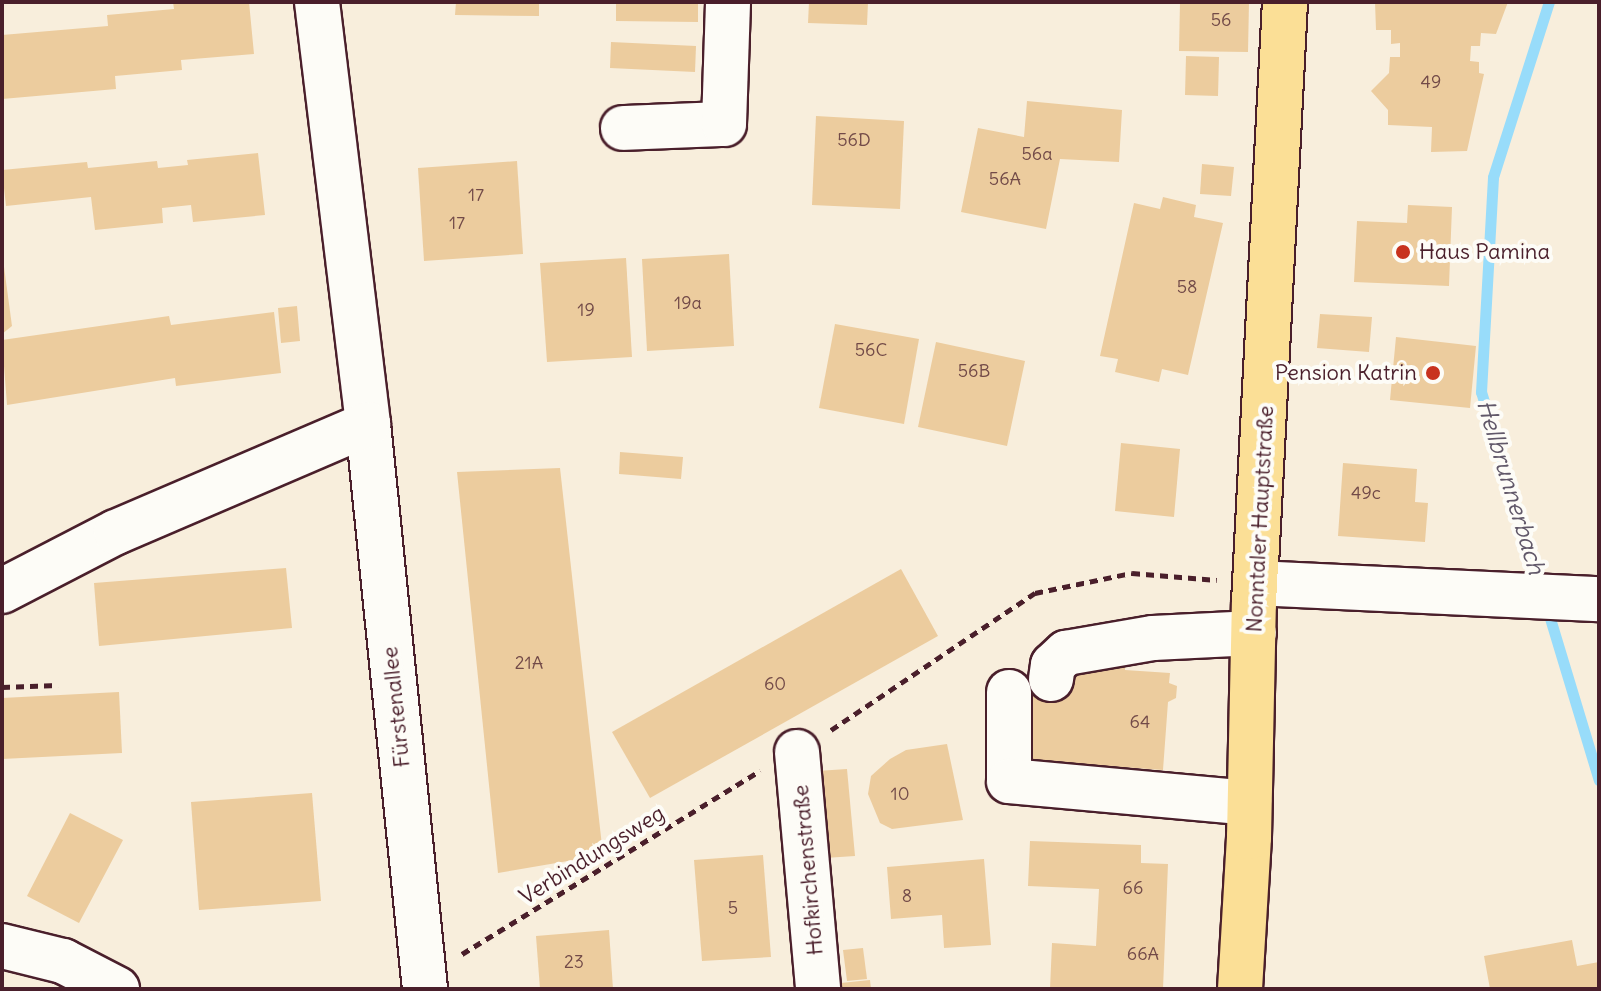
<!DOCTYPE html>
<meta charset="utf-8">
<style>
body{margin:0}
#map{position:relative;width:1601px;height:991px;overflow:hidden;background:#f8eedc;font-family:Delius,sans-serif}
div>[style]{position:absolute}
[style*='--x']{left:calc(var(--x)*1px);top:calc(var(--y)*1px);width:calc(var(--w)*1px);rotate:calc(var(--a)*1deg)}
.stream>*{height:11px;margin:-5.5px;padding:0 5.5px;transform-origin:5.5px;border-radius:5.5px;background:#98dcfa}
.building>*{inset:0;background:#eccc9e}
.path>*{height:5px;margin-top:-2.5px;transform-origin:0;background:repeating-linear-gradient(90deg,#4a1f2b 0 8px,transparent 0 14px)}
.roads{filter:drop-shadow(2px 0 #4a1f2b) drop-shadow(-2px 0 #4a1f2b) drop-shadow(0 2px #4a1f2b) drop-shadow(0 -2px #4a1f2b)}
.minor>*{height:44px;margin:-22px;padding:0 22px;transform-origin:22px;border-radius:22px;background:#fdfcf7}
.major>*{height:44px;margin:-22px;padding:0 22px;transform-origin:22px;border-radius:22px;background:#fbdf96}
.dots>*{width:22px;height:22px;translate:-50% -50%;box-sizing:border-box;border:4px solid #fdfcf7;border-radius:50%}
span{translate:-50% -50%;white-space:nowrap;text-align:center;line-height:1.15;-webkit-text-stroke:8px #fdfcf7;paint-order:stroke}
.number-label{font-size:18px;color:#724a48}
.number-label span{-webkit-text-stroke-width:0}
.poi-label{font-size:22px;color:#4a1f2b}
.left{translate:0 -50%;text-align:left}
.right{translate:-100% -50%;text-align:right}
.street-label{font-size:22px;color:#4a1f2b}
.water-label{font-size:24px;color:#615869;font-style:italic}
.frame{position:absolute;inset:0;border:4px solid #4a1f2b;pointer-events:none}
</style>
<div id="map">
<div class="stream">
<i style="--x:1541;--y:588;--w:205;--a:-107"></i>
<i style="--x:1481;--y:392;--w:215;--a:-86.8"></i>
<i style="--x:1493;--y:177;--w:184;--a:-72.3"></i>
<i style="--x:1546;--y:605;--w:183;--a:73.2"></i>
</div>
<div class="building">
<i style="clip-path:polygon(173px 2px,249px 2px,254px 54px,181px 60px,182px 70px,115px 76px,116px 89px,2px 99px,2px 35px,108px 26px,107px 15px,174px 9px)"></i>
<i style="clip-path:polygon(456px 2px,539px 2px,539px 16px,455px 15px)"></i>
<i style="clip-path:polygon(616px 2px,698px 2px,698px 22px,616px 21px)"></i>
<i style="clip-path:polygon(809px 2px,868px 2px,867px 25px,808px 23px)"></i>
<i style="clip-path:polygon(1180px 2px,1249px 2px,1248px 52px,1179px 51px)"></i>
<i style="clip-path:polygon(1375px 2px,1508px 2px,1496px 34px,1481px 33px,1480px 46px,1471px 46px,1470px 61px,1479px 62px,1479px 73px,1484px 74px,1467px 151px,1431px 152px,1432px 127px,1388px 125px,1388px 110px,1371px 91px,1389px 73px,1390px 57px,1400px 57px,1400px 43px,1391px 44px,1391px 30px,1376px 30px)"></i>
<i style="clip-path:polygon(611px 42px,696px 46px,695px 72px,610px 68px)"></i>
<i style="clip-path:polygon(1186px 56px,1219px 57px,1218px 96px,1185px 95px)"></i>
<i style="clip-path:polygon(1027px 101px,1122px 110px,1119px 162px,1060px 159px,1046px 229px,961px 212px,978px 128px,1024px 137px)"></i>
<i style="clip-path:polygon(816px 116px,904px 121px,900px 209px,812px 205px)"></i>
<i style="clip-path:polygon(258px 153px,265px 215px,193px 222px,191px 205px,162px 208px,163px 223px,95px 230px,91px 197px,6px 206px,2px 170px,87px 162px,88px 168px,157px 161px,158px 168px,188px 165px,187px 160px)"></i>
<i style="clip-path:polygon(517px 161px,523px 254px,424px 261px,418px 168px)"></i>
<i style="clip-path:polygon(1202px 164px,1234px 167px,1231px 196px,1200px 194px)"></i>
<i style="clip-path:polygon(1163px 197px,1196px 205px,1194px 217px,1223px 223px,1188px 375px,1162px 369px,1159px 382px,1115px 372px,1118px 359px,1100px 356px,1134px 203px,1160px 209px)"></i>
<i style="clip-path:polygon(1408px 205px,1452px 207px,1449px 286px,1354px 282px,1357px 221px,1407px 223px)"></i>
<i style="clip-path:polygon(2px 252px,12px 326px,2px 334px)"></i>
<i style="clip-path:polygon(729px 254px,734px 346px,647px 351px,642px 259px)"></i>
<i style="clip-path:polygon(626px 258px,632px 357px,547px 362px,540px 263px)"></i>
<i style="clip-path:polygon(297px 306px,300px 341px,281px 343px,278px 308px)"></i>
<i style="clip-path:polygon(274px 312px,281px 373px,176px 386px,175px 378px,7px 405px,2px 340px,169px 316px,171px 325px)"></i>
<i style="clip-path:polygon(1320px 314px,1372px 317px,1369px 352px,1317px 348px)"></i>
<i style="clip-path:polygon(835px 324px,919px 339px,904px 424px,819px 408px)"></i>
<i style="clip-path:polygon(1396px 337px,1476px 346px,1470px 408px,1390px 400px)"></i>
<i style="clip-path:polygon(936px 342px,1025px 361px,1007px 446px,918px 427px)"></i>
<i style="clip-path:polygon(1121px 443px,1180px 449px,1174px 517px,1115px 511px)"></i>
<i style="clip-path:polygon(620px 452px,683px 457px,681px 479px,619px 474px)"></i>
<i style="clip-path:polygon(1343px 463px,1417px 469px,1415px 502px,1428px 503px,1425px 542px,1338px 536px)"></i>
<i style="clip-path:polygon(560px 468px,603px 855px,498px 873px,457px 472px)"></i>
<i style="clip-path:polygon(286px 568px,292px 628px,99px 646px,94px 583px)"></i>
<i style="clip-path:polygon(901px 569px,938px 636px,650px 798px,612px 732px)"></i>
<i style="clip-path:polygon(1125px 664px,1125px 670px,1170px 673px,1169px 683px,1177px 686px,1176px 698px,1168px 702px,1163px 770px,1025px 760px,1030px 692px,1066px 694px,1068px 666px)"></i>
<i style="clip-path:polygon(119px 692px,122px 753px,2px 759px,2px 698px)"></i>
<i style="clip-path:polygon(947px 744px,963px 820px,892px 829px,880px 823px,868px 794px,871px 776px,890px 759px,906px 750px)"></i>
<i style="clip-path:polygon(847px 769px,855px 856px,825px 858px,817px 771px)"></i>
<i style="clip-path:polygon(312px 793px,321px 901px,199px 910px,191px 802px)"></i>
<i style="clip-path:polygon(70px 813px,123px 840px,79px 923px,27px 896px)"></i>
<i style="clip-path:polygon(1030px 841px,1141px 845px,1141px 863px,1168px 864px,1163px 989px,1050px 989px,1052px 943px,1096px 946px,1099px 889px,1028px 886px)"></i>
<i style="clip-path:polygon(763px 855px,771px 957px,702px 961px,694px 860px)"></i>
<i style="clip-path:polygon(984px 859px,991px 945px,944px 948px,942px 915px,891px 919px,887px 867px)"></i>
<i style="clip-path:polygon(609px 930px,613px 989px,540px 989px,536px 936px)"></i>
<i style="clip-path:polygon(1572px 940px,1577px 966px,1599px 962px,1599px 989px,1490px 989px,1484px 956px)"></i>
<i style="clip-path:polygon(863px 948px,867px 979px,847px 981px,843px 950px)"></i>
<i style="clip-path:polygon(870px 980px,871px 989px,841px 989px,841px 983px)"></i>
</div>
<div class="path">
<i style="--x:2;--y:687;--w:56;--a:-2"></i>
<i style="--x:831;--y:730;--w:246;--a:-33.9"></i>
<i style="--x:1035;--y:593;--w:99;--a:-11.7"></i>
<i style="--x:1132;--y:573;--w:85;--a:4.7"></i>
<i style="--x:462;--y:954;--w:350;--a:-31.6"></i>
</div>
<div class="roads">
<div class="minor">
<i style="--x:317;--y:2;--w:425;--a:83.1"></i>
<i style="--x:368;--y:424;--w:568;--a:84.24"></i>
<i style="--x:623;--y:128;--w:101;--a:-2.3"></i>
<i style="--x:724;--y:124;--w:122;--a:-88.1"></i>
<i style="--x:1256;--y:583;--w:343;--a:2.7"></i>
<i style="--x:2;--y:591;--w:128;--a:-27.4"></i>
<i style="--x:116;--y:532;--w:274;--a:-23.2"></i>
<i style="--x:1051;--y:679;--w:14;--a:-82"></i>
<i style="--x:1053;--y:665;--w:18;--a:-43"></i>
<i style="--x:1066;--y:653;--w:88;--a:-9.8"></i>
<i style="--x:1153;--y:638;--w:101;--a:-2.8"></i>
<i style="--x:1009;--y:692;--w:89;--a:90"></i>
<i style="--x:1009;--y:781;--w:241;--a:5.2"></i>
<i style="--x:797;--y:752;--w:238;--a:84.9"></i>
<i style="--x:2;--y:946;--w:63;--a:13.8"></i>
<i style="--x:63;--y:961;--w:61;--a:27.4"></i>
</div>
<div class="major">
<i style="--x:1240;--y:989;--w:152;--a:-86.6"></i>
<i style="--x:1249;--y:837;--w:234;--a:-88.8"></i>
<i style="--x:1254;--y:603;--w:602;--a:-87.05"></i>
</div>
</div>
<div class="dots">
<i style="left:1403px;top:252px;background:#c8321e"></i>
<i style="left:1433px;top:373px;background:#c8321e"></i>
</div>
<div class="number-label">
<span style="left:1221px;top:20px">56</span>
<span style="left:1431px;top:82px">49</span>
<span style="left:854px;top:140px">56D</span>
<span style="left:1037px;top:154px">56a</span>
<span style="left:1005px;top:179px">56A</span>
<span style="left:476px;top:195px">17</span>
<span style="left:457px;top:223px">17</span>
<span style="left:1187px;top:287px">58</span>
<span style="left:688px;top:303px">19a</span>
<span style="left:586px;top:310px">19</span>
<span style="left:871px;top:350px">56C</span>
<span style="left:974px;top:371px">56B</span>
<span style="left:1366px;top:493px">49c</span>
<span style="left:529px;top:663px">21A</span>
<span style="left:775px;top:684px">60</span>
<span style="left:1140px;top:722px">64</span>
<span style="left:900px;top:794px">10</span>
<span style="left:1133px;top:888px">66</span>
<span style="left:907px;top:896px">8</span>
<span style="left:733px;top:908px">5</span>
<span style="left:1143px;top:954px">66A</span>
<span style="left:574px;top:962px">23</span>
</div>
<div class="poi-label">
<span class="left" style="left:1419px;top:252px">Haus Pamina</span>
<span class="right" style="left:1417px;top:373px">Pension Katrin</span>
</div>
<div class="street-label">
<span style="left:1260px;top:519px;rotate:-87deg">Nonntaler Hauptstraße</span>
<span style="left:396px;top:707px;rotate:-96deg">Fürstenallee</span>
<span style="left:592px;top:855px;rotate:-32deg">Verbindungsweg</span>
<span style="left:808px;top:870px;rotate:-95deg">Hofkirchenstraße</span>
</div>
<div class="water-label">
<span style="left:1511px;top:487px;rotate:73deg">Hellbrunnerbach</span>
</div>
<div class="frame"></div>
</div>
